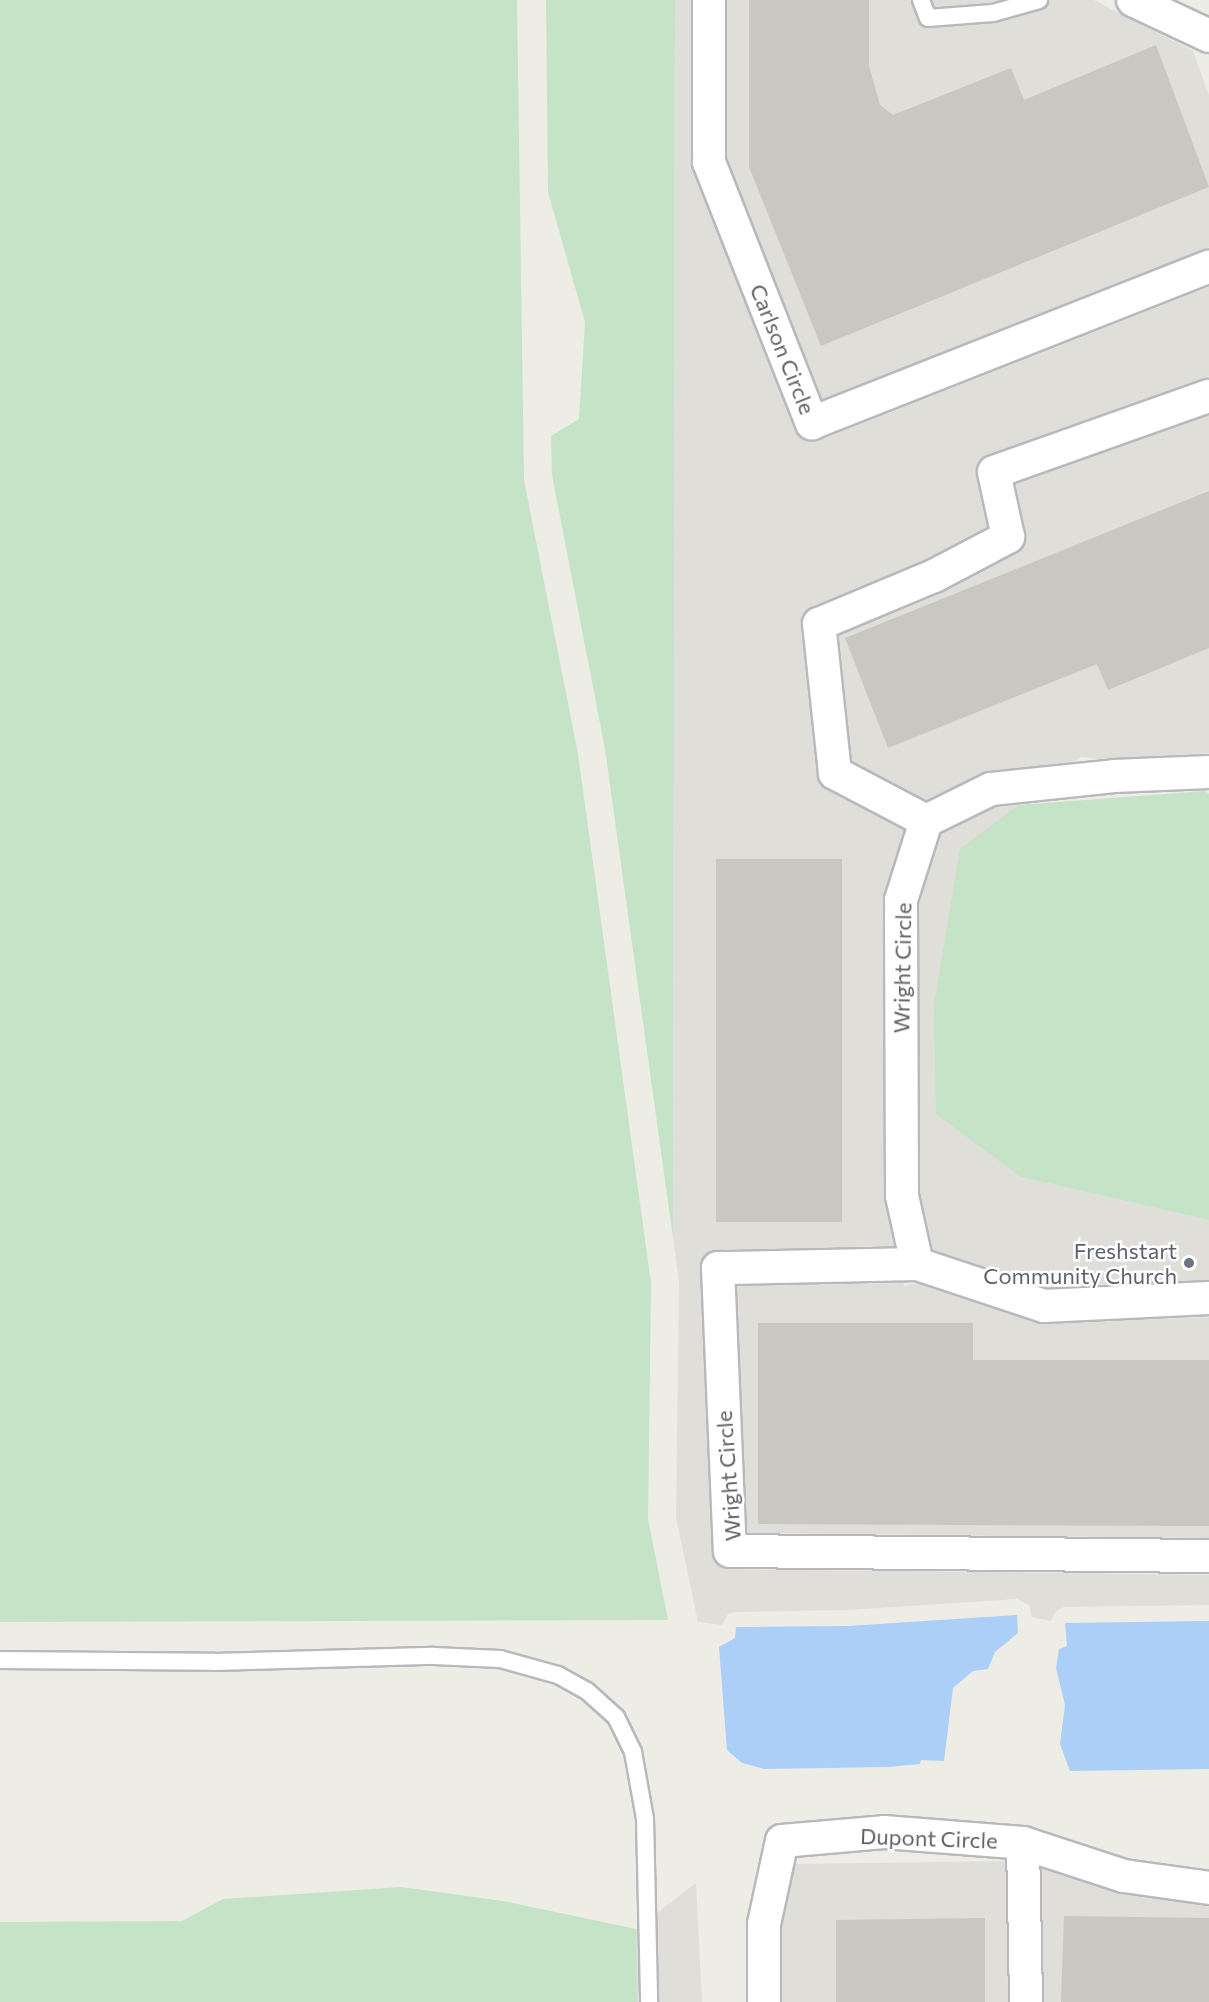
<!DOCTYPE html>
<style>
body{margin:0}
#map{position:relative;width:1209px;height:2002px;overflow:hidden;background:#eeede5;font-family:Commissioner,sans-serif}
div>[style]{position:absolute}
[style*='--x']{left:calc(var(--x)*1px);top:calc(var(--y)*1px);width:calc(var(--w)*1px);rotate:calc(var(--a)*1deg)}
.industrial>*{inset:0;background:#e0ded9}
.green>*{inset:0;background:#c4e3c7}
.water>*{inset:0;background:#abcff7}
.building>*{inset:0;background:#c9c7c2}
.roads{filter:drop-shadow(2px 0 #b7b9be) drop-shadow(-2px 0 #b7b9be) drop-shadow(0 2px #b7b9be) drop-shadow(0 -2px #b7b9be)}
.lane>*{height:16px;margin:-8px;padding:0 8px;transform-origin:8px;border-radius:8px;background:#fff}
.street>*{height:32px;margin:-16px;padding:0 16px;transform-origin:16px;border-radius:16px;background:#fff}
.dots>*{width:16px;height:16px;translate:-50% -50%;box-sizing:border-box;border:3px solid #fff;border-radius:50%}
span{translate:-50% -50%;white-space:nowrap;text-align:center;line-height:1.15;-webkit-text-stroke:5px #fff;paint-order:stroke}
.street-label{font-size:22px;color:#5d5f64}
.worship-label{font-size:22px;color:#5b616d}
.right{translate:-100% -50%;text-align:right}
</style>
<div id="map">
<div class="industrial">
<i style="clip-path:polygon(675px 0,693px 0,694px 169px,797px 431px,818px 441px,1209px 287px,1209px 376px,989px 455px,978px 477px,989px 527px,928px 560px,814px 606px,803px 626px,819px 775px,828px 790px,905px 830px,884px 900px,886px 1196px,896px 1246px,718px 1250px,701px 1269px,714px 1552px,730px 1569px,1209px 1575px,1209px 1605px,1064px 1607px,1056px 1611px,1051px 1621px,1032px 1617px,1029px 1605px,1017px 1599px,848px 1610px,736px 1612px,728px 1614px,722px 1625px,698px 1622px,676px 1517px,679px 1282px,673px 1238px)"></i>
<i style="clip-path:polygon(726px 0,1094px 0,1193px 51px,1209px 95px,1209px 247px,821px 400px,726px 158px)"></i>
<i style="clip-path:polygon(1209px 415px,1209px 753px,1099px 759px,1081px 757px,1074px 762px,989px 771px,926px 800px,850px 761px,837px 636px,940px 594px,1015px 554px,1024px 532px,1014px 484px)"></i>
<i style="clip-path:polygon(1018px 805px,960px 850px,1021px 1177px,1209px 1220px,1209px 1280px,1046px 1287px,932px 1250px,930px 1245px,918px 1194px,917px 903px,939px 835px,995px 807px)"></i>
<i style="clip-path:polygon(903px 1283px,905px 1286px,916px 1283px,1045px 1324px,1209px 1317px,1209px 1538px,746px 1533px,735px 1286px)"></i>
<i style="clip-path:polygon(1007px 1861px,1008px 2002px,781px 2002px,781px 1926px,795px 1864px)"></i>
<i style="clip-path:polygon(1040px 1868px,1122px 1893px,1209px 1906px,1209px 2002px,1041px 2002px)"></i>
<i style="clip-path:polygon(696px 1883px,702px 2002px,637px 2002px,636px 1929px)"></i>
</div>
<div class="green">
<i style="clip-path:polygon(0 0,517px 0,524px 480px,578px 754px,651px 1283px,648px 1519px,668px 1620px,0 1622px)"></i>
<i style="clip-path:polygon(546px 0,675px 0,673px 1238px,605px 749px,552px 475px,551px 436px,579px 419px,585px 322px,548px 192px)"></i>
<i style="clip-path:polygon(1205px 791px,1209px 794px,1209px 1220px,1021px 1177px,936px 1114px,934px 1005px,960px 849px,1018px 805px)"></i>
<i style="clip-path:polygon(401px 1887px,503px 1901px,636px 1929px,637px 2002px,0 2002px,0 1922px,182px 1921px,223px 1899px)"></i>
</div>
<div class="water">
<i style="clip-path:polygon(1017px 1615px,1018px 1633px,995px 1652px,988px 1669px,973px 1671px,953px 1688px,944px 1761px,921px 1760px,920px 1764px,888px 1767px,764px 1769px,742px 1763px,727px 1750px,719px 1647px,735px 1638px,736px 1627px,848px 1626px)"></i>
<i style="clip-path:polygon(1209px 1621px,1209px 1769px,1070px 1771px,1060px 1744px,1065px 1705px,1056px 1668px,1059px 1649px,1067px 1646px,1065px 1623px)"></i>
</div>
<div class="building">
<i style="clip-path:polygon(749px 0,869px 0,869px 66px,880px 105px,893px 115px,1011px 68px,1024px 100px,1156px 45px,1209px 187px,821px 346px,749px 167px)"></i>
<i style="clip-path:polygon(1209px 491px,1209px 648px,1108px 690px,1097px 664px,888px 748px,845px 638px)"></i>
<i style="clip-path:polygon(716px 859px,842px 859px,842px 1222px,716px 1222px)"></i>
<i style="clip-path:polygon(758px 1323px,973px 1323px,973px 1360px,1209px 1360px,1209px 1526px,758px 1524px)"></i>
<i style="clip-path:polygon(1064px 1916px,1209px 1918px,1209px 2002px,1061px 2002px)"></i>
<i style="clip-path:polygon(985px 1918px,985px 2002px,836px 2002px,836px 1920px)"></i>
</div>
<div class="roads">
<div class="lane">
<i style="--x:921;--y:0;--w:19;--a:69"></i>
<i style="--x:928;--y:18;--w:65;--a:-4.4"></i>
<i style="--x:993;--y:13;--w:48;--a:-15.8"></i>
<i style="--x:0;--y:1660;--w:214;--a:0.5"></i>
<i style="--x:214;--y:1662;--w:220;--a:-1.6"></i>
<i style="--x:434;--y:1656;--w:66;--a:2.6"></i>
<i style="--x:500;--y:1659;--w:60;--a:15.4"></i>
<i style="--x:558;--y:1675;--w:33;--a:29"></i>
<i style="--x:587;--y:1691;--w:39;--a:42"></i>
<i style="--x:616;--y:1717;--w:39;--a:64"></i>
<i style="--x:633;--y:1752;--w:68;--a:79.8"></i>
<i style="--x:645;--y:1819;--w:183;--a:88.7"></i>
</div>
<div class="street">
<i style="--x:709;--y:0;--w:162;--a:90"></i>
<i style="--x:709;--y:162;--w:281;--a:68.5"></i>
<i style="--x:812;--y:423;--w:427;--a:-21.5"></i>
<i style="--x:1133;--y:0;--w:84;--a:25.3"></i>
<i style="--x:926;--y:821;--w:103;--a:-152.2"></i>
<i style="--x:835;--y:773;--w:150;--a:-96.1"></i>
<i style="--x:819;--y:624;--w:125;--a:-22.7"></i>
<i style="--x:934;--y:576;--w:84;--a:-27.8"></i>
<i style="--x:1008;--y:537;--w:66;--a:-102.2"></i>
<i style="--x:994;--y:472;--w:228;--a:-19.5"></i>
<i style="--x:917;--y:1264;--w:70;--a:-102.4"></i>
<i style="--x:902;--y:1196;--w:296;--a:-90.2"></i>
<i style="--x:901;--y:900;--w:83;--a:-72.4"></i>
<i style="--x:926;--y:821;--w:72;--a:-26.2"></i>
<i style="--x:991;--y:789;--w:124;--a:-6"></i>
<i style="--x:1114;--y:776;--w:95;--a:-2.4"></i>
<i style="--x:1209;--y:1298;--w:165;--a:177.2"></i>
<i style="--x:1044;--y:1306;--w:134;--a:-161.7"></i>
<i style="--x:917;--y:1264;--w:199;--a:178.8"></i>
<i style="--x:718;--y:1268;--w:283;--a:87.6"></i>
<i style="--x:730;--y:1551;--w:479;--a:0.6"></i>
<i style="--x:1023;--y:1843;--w:159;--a:88.9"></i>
<i style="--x:764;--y:2002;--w:78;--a:-90"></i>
<i style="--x:764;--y:1924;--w:85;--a:-77.8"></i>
<i style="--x:782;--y:1841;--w:102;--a:-5"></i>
<i style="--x:884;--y:1832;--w:139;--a:4.5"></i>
<i style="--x:1023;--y:1843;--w:106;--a:18.1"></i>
<i style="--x:1124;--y:1876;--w:86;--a:8"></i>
</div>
</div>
<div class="dots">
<i style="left:1189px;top:1263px;background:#6b7280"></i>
</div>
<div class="street-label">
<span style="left:783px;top:349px;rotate:68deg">Carlson Circle</span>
<span style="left:902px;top:968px;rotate:-89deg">Wright Circle</span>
<span style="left:728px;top:1476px;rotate:-94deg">Wright Circle</span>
<span style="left:929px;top:1838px;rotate:2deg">Dupont Circle</span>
</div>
<div class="worship-label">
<span class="right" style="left:1177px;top:1263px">Freshstart<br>Community Church</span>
</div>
</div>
